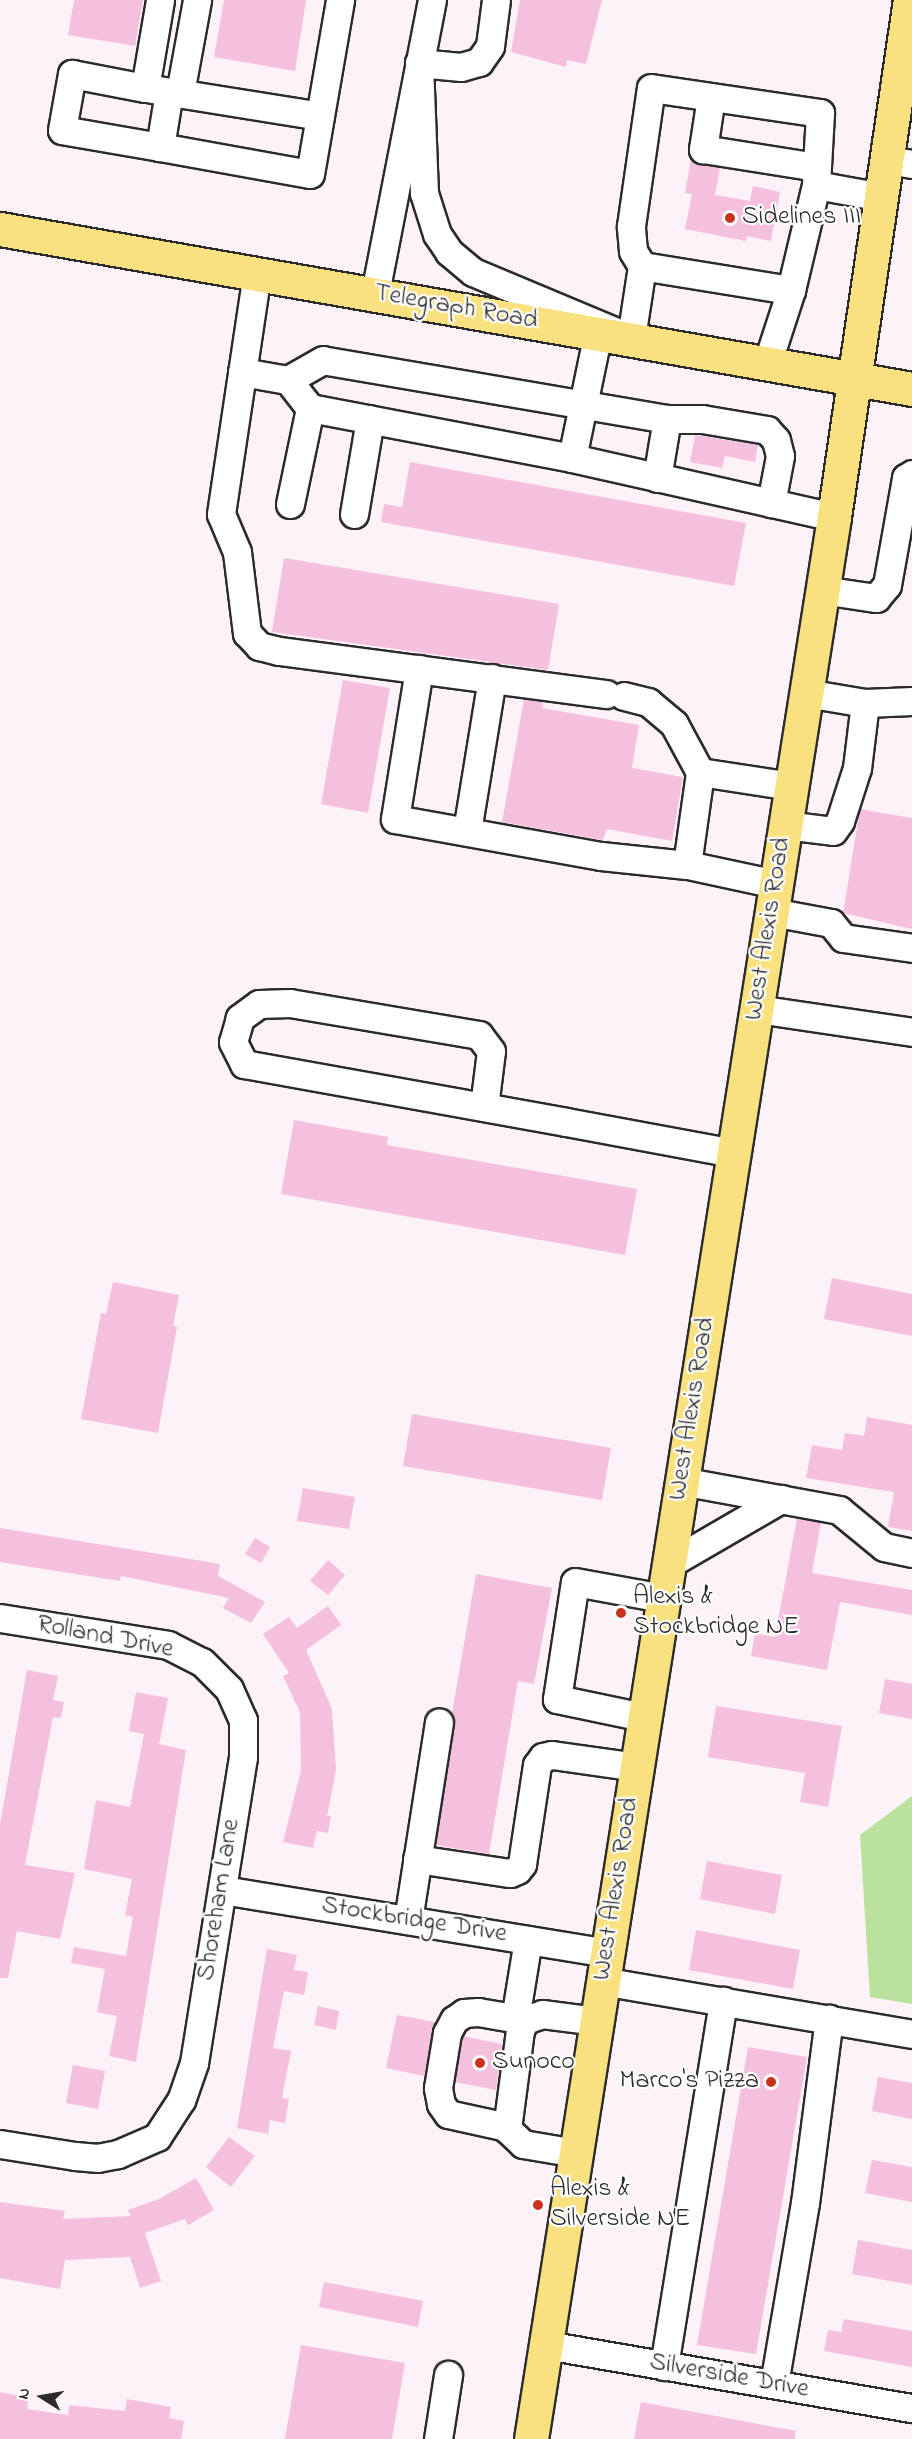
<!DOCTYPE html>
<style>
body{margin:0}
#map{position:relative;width:912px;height:2439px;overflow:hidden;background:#fdf2f8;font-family:"Indie Flower",sans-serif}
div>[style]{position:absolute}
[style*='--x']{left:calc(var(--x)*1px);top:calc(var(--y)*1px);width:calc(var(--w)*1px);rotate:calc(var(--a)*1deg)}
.green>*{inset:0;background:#bbe29d}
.building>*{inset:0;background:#f5c0dd}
.roads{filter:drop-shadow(2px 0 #2b2b2b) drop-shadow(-2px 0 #2b2b2b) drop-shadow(0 2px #2b2b2b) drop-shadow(0 -2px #2b2b2b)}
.minor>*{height:27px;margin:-13.5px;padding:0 13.5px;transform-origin:13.5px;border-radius:13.5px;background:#fff}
.major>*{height:33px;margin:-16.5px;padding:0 16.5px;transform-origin:16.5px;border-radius:16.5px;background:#fae180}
.dots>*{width:16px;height:16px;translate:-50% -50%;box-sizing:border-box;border:3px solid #fff;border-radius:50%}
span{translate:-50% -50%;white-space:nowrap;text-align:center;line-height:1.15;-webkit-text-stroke:4.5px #fff;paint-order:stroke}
.poi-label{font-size:26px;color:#2b2b2b}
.left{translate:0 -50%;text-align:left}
.right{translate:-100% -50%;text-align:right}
.street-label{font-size:26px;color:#2b2b2b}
.north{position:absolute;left:12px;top:2367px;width:60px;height:60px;-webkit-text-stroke:4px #fff;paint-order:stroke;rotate:281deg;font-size:16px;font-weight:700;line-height:24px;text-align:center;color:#2b2b2b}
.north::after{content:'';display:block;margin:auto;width:21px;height:27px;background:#2b2b2b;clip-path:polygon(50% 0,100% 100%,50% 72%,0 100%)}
</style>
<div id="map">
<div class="green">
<i style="clip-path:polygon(912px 1796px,912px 2004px,870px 1997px,860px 1835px)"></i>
</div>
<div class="building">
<i style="clip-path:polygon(74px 0,143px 0,135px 46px,68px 35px)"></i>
<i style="clip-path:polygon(224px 0,306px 0,295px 71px,214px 57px)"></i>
<i style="clip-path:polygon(520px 0,602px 0,586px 64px,567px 60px,566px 67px,511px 52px)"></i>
<i style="clip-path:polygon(691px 159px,720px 168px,715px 195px,750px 201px,753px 186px,780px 192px,771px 241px,747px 236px,746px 241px,685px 229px,692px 194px,685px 193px)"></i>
<i style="clip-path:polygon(695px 435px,758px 445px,755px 462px,725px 456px,722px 468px,690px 462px)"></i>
<i style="clip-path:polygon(410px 462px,746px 523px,734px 586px,381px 522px,384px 504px,402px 507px)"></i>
<i style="clip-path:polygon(284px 558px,559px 604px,548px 670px,272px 632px)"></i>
<i style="clip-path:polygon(343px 680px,390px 688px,368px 813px,321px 804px)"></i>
<i style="clip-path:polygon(524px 699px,543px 702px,542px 708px,639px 725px,632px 768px,683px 777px,672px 841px,607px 829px,603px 840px,502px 822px)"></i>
<i style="clip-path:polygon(860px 809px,912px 818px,912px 929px,843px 913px)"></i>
<i style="clip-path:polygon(294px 1120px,388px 1137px,387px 1145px,637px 1189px,625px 1255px,281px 1194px)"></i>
<i style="clip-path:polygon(832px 1278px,912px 1294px,912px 1336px,824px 1319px)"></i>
<i style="clip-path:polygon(113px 1282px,179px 1295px,173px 1326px,177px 1327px,158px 1433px,81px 1419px,101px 1313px,106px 1314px)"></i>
<i style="clip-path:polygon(412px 1414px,611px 1448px,602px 1500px,403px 1466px)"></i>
<i style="clip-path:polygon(867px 1417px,912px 1425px,912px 1531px,888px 1527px,894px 1492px,806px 1478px,812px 1445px,842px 1450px,845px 1433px,864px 1436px)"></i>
<i style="clip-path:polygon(303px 1488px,355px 1497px,349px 1529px,297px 1521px)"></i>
<i style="clip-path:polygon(797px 1518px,821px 1523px,812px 1573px,912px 1590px,912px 1615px,840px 1602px,827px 1670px,751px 1656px,755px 1633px,775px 1637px)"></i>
<i style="clip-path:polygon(0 1528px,220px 1564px,218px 1576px,265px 1602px,251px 1623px,223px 1608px,229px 1598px,121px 1576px,120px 1581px,0 1562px)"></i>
<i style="clip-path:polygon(255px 1538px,270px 1547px,261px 1563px,245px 1554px)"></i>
<i style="clip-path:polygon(328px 1560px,345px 1575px,328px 1595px,310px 1581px)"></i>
<i style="clip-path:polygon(476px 1574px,552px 1588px,534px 1684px,518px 1681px,489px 1854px,436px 1845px,455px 1724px,452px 1713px)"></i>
<i style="clip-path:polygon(328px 1606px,341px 1625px,306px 1650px,332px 1709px,336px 1770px,327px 1816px,331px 1816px,328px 1833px,317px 1831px,313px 1848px,283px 1842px,301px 1770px,300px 1712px,283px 1676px,289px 1673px,263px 1634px,289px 1617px,297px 1628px)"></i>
<i style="clip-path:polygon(27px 1670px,58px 1676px,53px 1700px,64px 1702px,61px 1718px,53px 1717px,25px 1865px,75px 1873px,60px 1939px,17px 1931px,8px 1978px,0 1978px,0 1825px)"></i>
<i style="clip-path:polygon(885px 1679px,912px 1684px,912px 1719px,879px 1713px)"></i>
<i style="clip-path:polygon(136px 1692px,168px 1698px,159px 1744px,186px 1750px,136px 2062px,109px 2056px,117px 2016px,97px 2012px,105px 1969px,71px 1963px,74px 1947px,126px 1956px,133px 1917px,125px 1915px,132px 1879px,84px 1869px,96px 1800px,130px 1807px,144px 1734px,129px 1731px)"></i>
<i style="clip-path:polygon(716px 1706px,842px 1726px,828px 1807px,800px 1802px,805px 1773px,708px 1757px)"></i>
<i style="clip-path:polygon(707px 1861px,782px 1875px,775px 1914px,700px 1899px)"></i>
<i style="clip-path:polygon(696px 1930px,800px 1950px,793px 1989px,689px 1970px)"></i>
<i style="clip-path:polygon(267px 1949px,297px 1955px,294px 1970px,308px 1972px,304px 1995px,284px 1991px,273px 2048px,291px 2051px,282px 2098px,289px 2099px,285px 2123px,270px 2120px,268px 2134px,237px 2128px)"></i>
<i style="clip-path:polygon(318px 2006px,339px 2011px,336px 2030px,314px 2025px)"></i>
<i style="clip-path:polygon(397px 2015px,435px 2022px,424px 2076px,386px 2068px)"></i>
<i style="clip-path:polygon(463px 2036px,502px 2044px,496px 2090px,455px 2082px)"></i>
<i style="clip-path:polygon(748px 2047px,807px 2057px,756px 2354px,697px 2345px)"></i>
<i style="clip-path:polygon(73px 2065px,105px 2071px,98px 2109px,66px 2103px)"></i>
<i style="clip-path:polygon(878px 2077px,912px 2083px,912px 2119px,872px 2111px)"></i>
<i style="clip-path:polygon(229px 2137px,255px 2156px,231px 2187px,206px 2167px)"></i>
<i style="clip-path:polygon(872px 2160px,912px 2167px,912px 2202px,865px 2193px)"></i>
<i style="clip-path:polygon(196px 2178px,214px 2210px,188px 2225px,185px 2219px,145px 2233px,161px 2281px,140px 2288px,130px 2257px,65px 2260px,60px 2289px,0 2278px,0 2202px,65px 2211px,63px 2219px,131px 2216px,128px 2210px,159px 2199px)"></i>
<i style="clip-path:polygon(858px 2240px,912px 2250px,912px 2285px,852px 2274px)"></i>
<i style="clip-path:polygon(324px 2282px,423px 2301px,418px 2327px,319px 2307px)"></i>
<i style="clip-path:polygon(844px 2319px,912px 2331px,912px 2367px,824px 2351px,828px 2330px,841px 2332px)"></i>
<i style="clip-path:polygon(301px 2345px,405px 2363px,392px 2439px,285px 2439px)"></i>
<i style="clip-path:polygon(0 2392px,29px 2398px,27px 2409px,68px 2415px,69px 2405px,125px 2411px,127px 2399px,171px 2407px,169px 2418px,184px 2421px,181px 2439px,0 2439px)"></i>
<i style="clip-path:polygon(641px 2402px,796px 2431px,795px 2439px,634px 2439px)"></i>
</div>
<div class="roads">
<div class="minor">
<i style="--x:419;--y:63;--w:130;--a:87.8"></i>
<i style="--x:424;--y:193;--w:43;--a:72.4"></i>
<i style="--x:437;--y:234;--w:22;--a:56"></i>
<i style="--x:449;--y:252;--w:31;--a:40"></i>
<i style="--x:473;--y:272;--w:171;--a:22.7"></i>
<i style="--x:631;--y:338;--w:73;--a:-81.3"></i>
<i style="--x:642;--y:266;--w:17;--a:-121"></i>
<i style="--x:633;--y:251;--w:25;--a:-95"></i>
<i style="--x:631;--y:226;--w:139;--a:-81.8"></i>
<i style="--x:651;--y:88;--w:171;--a:8.4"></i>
<i style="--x:820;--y:113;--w:72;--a:93.2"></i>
<i style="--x:816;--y:185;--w:67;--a:10.3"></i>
<i style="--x:419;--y:63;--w:42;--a:5.4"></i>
<i style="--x:461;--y:67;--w:19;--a:-16"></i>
<i style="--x:479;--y:62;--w:19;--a:-55"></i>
<i style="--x:490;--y:46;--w:46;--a:-82.6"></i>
<i style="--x:152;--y:89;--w:170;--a:9.1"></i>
<i style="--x:169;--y:92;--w:56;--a:99.3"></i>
<i style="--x:160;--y:147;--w:152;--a:10.2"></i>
<i style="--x:310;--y:174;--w:177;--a:-80.2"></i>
<i style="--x:180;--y:93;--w:95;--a:-79.6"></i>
<i style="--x:711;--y:97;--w:53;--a:98.7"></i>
<i style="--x:703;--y:149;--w:115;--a:9"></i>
<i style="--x:160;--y:147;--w:99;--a:-170.2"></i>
<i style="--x:62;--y:130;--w:57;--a:-79.9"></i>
<i style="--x:72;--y:74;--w:74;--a:10.9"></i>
<i style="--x:145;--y:88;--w:89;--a:-80.3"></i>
<i style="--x:887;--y:160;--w:25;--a:9"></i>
<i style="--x:642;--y:266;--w:151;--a:9.2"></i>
<i style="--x:791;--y:290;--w:108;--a:-76.6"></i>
<i style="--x:257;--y:273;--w:244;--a:98.5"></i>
<i style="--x:221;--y:514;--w:41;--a:67.2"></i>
<i style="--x:237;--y:552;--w:82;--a:83"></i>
<i style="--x:247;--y:633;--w:18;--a:47"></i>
<i style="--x:259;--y:646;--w:21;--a:14"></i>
<i style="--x:279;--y:651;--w:330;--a:7.5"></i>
<i style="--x:375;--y:293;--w:298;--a:-79"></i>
<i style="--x:767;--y:364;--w:78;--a:-72"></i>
<i style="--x:242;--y:372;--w:47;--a:9.9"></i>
<i style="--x:667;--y:419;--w:35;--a:0"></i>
<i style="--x:702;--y:419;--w:66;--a:9.6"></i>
<i style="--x:767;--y:430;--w:13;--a:48"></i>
<i style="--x:776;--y:440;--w:16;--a:76"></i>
<i style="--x:780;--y:456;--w:48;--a:100.8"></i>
<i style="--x:572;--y:458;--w:128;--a:-78.3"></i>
<i style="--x:657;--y:478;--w:60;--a:-80.4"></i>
<i style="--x:667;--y:419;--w:349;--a:-170.3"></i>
<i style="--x:323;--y:360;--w:40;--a:150.3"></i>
<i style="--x:288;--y:380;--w:36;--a:52"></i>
<i style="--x:310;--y:408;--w:267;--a:10.8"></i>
<i style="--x:572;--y:458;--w:269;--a:12.7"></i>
<i style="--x:290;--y:504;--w:98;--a:-78.2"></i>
<i style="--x:354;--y:514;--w:96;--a:-80.4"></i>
<i style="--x:822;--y:590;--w:55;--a:8.4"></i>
<i style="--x:876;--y:598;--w:17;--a:-50"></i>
<i style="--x:887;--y:585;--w:109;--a:-79.9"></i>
<i style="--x:906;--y:478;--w:7;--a:-34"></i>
<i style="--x:419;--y:669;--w:152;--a:99.1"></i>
<i style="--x:395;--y:819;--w:209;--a:10.2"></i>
<i style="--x:601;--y:856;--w:86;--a:6"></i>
<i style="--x:806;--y:693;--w:60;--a:9.6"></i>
<i style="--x:865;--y:703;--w:47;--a:-2.4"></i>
<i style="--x:624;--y:696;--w:25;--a:14"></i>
<i style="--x:648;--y:702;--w:34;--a:40"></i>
<i style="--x:674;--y:724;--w:55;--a:61.6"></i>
<i style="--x:785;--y:825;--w:48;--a:7.1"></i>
<i style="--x:833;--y:831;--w:12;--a:-55"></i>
<i style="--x:840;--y:821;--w:56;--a:-72.2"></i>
<i style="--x:857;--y:768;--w:65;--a:-83"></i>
<i style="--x:467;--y:831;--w:155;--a:-80.7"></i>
<i style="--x:776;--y:884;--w:91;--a:-167.9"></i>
<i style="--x:687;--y:865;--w:94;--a:-82"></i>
<i style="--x:700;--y:772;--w:93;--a:8.7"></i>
<i style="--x:772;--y:912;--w:60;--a:10.6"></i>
<i style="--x:831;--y:923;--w:19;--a:51"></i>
<i style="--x:843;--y:938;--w:70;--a:8.2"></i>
<i style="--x:757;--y:1009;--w:157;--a:8.4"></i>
<i style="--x:484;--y:1107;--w:56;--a:-82.9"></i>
<i style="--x:491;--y:1051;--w:20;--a:-127"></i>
<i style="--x:479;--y:1035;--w:192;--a:-170.4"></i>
<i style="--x:290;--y:1003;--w:31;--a:178"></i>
<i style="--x:259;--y:1004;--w:24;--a:144"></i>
<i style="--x:240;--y:1018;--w:25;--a:106"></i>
<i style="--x:233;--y:1042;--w:25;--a:63"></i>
<i style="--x:244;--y:1064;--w:327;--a:10.2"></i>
<i style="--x:566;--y:1122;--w:171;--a:10.5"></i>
<i style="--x:681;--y:1481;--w:161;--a:10.4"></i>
<i style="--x:839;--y:1510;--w:58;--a:39.4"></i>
<i style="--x:884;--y:1547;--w:29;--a:12"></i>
<i style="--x:667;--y:1565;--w:132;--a:-30.1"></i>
<i style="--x:0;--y:1618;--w:170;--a:9.1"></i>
<i style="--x:168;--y:1645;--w:38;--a:27"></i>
<i style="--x:202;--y:1662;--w:38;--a:45"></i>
<i style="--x:229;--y:1689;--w:34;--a:66"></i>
<i style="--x:243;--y:1720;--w:37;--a:90"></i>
<i style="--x:243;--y:1757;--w:310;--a:99.1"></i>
<i style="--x:194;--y:2063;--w:39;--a:109"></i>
<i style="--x:181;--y:2100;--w:44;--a:123"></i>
<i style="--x:157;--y:2137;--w:43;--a:156.4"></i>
<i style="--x:118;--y:2154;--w:20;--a:169"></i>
<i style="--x:98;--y:2158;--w:23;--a:-175"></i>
<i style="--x:75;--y:2156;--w:76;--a:-170.9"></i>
<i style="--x:643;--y:1717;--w:88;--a:-168.2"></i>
<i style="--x:557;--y:1699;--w:118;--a:-81.3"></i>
<i style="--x:575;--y:1582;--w:88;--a:10.4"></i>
<i style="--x:417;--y:1859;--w:94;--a:8.6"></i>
<i style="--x:510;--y:1873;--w:8;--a:-23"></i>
<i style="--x:517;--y:1870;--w:8;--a:-50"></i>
<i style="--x:522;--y:1864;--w:100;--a:-81.4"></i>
<i style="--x:537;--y:1765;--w:10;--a:-53"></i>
<i style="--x:543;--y:1757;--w:9;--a:-13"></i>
<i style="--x:552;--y:1755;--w:85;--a:8.1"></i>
<i style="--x:223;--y:1890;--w:388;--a:9.3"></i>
<i style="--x:408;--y:1920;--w:200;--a:-81.1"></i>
<i style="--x:602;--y:1981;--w:314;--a:9.7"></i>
<i style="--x:515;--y:2019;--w:80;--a:-80.7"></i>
<i style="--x:507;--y:2127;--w:60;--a:-167.6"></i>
<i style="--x:448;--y:2114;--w:12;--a:-125"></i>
<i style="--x:441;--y:2104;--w:16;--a:-101"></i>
<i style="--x:438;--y:2088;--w:56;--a:-80.7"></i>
<i style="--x:447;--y:2033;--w:15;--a:-62"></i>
<i style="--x:454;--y:2020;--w:12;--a:-35"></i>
<i style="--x:464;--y:2013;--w:14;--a:-4"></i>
<i style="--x:478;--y:2012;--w:48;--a:9.7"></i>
<i style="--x:576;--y:2153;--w:54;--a:-170.4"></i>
<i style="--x:523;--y:2144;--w:22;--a:-137"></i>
<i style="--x:507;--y:2129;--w:100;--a:-82.5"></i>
<i style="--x:520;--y:2030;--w:11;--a:-63"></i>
<i style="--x:525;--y:2020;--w:18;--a:-19"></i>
<i style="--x:542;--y:2014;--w:54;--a:7.4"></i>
<i style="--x:546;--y:2345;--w:371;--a:9.8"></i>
<i style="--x:664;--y:2366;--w:370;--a:-80.8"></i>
<i style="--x:774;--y:2384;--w:184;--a:-80.3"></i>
<i style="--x:805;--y:2203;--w:186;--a:-82.6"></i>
<i style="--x:438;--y:2439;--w:65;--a:-81.1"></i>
</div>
<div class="major">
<i style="--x:0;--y:229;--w:926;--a:9.95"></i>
<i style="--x:531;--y:2439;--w:1946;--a:-81.04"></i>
<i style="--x:834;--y:517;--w:523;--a:-81.64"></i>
</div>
</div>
<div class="dots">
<i style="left:730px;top:218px;background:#c8321e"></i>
<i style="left:621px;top:1613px;background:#c8321e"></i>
<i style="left:480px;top:2063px;background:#c8321e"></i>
<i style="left:771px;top:2082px;background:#c8321e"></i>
<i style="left:538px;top:2205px;background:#c8321e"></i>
</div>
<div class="poi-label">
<span class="left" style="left:742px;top:218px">Sidelines III</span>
<span class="left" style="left:633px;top:1613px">Alexis &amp;<br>Stockbridge NE</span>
<span class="left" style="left:492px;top:2063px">Sunoco</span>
<span class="right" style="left:759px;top:2082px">Marco's Pizza</span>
<span class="left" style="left:550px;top:2205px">Alexis &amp;<br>Silverside NE</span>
</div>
<div class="street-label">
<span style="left:456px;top:308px;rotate:10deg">Telegraph Road</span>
<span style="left:769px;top:929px;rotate:-81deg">West Alexis Road</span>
<span style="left:693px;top:1409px;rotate:-81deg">West Alexis Road</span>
<span style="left:105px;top:1638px;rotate:11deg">Rolland Drive</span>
<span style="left:617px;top:1889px;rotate:-81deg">West Alexis Road</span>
<span style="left:220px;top:1900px;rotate:-81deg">Shoreham Lane</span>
<span style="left:414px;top:1921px;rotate:9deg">Stockbridge Drive</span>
<span style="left:729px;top:2377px;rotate:10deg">Silverside Drive</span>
</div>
<div class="north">N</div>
</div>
